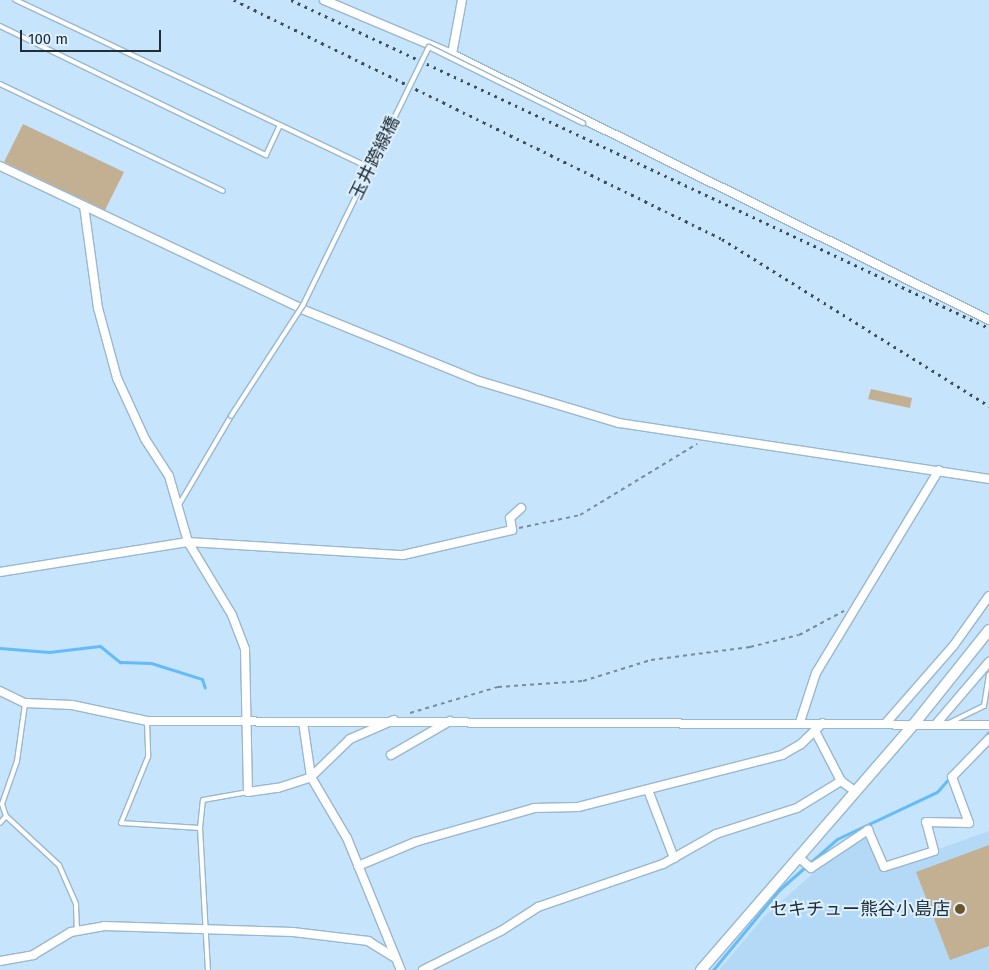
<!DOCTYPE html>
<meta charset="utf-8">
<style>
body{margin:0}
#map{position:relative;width:989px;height:970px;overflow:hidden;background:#c6e4fc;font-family:"Fira Sans","Noto Sans JP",sans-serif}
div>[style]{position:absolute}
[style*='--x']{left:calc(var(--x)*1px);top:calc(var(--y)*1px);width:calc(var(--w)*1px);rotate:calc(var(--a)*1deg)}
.built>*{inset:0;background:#b4d9f6}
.stream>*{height:3px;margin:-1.5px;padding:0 1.5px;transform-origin:1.5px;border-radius:1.5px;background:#63bbfa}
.building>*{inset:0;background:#c3af92}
.path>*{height:2px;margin-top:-1px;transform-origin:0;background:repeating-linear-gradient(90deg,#768c9c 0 4px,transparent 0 8px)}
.roads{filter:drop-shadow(1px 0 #99b7cd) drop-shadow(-1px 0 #99b7cd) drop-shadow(0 1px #99b7cd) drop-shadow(0 -1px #99b7cd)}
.service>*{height:4px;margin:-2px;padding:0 2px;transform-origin:2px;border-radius:2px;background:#fff}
.minor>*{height:8px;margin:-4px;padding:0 4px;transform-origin:4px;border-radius:4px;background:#fff}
.tertiary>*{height:10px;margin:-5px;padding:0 5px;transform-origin:5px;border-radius:5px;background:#fff}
.rail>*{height:3px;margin-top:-1.5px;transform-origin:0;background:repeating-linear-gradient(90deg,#3e4d58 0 2.5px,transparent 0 7.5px)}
.bridges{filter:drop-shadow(1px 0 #99b7cd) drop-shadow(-1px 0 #99b7cd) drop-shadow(0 1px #99b7cd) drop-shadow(0 -1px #99b7cd)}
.service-bridge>*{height:4px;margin:-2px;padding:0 2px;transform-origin:2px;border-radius:2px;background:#fff}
.dots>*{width:14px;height:14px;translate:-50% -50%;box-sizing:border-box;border:2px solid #ddf0fe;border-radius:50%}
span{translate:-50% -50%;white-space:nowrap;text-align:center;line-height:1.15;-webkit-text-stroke:4px #ddf0fe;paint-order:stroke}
.street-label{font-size:18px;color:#222e37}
.poi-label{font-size:18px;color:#222e37}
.right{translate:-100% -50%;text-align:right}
.scale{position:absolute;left:20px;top:30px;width:141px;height:22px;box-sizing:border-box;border:2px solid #222e37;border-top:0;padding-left:6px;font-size:15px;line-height:18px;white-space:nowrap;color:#222e37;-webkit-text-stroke:4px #ddf0fe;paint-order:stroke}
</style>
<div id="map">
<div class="built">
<i style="clip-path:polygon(989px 831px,989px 970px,719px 970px,764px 917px,846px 844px,868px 836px,883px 869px)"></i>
</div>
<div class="stream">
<i style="--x:0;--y:648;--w:49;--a:4.7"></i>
<i style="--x:49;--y:652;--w:51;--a:-6.7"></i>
<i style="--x:100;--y:646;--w:26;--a:39"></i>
<i style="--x:120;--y:662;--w:31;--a:2"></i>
<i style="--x:151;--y:663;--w:53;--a:17.4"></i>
<i style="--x:202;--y:679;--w:9;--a:72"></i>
<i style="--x:713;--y:970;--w:104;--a:-50.5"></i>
<i style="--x:779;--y:890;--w:77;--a:-41.3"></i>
<i style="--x:837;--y:839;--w:110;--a:-25.2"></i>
<i style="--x:937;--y:792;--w:79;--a:-49.1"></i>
</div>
<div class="building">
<i style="clip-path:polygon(23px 124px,124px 172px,105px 210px,4px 162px)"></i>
<i style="clip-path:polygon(871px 389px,912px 398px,910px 408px,868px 399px)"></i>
<i style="clip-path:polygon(989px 845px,989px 946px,950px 960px,916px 872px)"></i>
</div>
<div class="path">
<i style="--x:519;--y:528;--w:62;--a:-12"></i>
<i style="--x:580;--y:515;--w:137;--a:-31.3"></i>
<i style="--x:410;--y:713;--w:92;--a:-16.5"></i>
<i style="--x:498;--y:687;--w:85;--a:-4"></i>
<i style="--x:583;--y:681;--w:71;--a:-17.2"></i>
<i style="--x:651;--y:660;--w:100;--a:-7.5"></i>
<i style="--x:750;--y:647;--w:50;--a:-13.8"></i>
<i style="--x:799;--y:635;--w:51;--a:-28.1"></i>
</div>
<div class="roads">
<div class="service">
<i style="--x:0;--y:26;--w:296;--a:25.9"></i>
<i style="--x:266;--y:155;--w:33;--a:-65"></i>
<i style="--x:280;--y:125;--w:293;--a:-154.7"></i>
<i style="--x:0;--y:84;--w:247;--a:25.6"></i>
<i style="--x:280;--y:125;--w:93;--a:25.5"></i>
<i style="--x:180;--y:503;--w:101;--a:-59.6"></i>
<i style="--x:25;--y:704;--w:58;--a:98"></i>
<i style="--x:17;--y:761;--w:46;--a:109.2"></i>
<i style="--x:2;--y:804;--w:13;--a:72"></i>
<i style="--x:6;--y:816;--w:72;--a:42.8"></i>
<i style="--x:59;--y:865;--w:43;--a:66.4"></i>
<i style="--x:76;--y:904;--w:27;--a:88"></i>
<i style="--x:147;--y:721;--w:36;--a:88"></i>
<i style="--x:148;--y:757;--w:71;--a:112.2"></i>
<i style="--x:121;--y:823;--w:79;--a:3.6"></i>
<i style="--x:200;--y:828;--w:28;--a:-84"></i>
<i style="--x:203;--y:800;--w:46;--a:-10.1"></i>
<i style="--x:949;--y:723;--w:39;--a:-26"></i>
<i style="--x:984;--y:706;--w:32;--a:-81"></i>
<i style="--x:0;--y:823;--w:9;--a:-49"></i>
<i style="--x:200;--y:828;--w:142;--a:86.8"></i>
</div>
<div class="minor">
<i style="--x:324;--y:0;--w:139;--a:22.9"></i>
<i style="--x:452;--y:54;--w:599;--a:26.35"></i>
<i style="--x:452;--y:54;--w:55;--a:-79.5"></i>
<i style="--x:0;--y:166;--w:336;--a:25.3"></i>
<i style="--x:304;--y:310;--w:189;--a:22.1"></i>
<i style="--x:479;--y:381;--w:146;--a:16.7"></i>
<i style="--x:619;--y:423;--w:374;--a:8.6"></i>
<i style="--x:84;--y:206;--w:103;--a:82.2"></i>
<i style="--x:98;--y:308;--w:73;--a:74.8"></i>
<i style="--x:117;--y:378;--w:67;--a:65.3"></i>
<i style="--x:145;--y:439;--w:44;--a:57"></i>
<i style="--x:169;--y:476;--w:69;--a:73.9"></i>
<i style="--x:188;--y:542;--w:85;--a:58.9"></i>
<i style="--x:232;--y:615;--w:36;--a:69"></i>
<i style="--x:245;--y:649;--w:143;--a:88.8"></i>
<i style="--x:248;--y:792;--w:30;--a:-8"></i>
<i style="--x:278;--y:788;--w:35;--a:-18"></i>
<i style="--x:311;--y:777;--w:54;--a:-44.3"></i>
<i style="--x:350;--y:739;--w:48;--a:-23.4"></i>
<i style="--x:0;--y:572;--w:190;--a:-9.1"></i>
<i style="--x:188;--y:542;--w:215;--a:3.5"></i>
<i style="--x:403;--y:555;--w:112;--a:-12.9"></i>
<i style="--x:512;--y:530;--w:12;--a:-99"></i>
<i style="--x:510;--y:518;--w:15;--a:-42"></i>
<i style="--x:0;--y:691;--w:28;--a:26"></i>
<i style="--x:25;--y:703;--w:47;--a:2.4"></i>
<i style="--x:72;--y:705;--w:77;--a:12"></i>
<i style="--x:147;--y:721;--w:842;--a:0.27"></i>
<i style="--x:303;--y:722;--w:56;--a:81.7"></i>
<i style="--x:311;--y:777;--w:71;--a:59.5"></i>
<i style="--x:347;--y:838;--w:143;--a:67.8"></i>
<i style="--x:800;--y:722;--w:52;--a:-71.9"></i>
<i style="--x:816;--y:673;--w:237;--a:-58.8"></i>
<i style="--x:886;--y:723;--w:103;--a:-48.9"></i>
<i style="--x:954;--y:645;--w:60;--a:-54.5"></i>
<i style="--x:936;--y:724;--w:82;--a:-49.5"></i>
<i style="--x:815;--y:731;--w:56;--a:62.5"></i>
<i style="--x:391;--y:755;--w:68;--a:-30"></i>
<i style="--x:648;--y:790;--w:73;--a:69.1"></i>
<i style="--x:798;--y:857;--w:17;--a:40"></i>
<i style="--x:811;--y:868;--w:69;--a:-33.7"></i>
<i style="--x:868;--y:830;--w:40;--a:66.6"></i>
<i style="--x:884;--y:867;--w:52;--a:-17.7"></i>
<i style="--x:934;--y:851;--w:30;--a:-105"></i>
<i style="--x:926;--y:822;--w:43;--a:1.3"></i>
<i style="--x:969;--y:823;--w:49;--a:-110.3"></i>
<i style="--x:952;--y:777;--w:53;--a:-45.8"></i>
<i style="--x:358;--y:866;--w:62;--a:-22.8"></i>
<i style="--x:415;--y:842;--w:124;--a:-15.9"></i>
<i style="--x:534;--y:808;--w:44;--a:-1.3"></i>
<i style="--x:578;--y:807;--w:211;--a:-14.3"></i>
<i style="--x:782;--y:755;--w:22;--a:-30"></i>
<i style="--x:801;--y:744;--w:30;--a:-44"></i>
<i style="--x:0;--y:961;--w:34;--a:-10"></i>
<i style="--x:33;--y:955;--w:44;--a:-31.2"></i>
<i style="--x:71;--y:932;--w:34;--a:-10"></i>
<i style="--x:104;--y:926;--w:189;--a:1.8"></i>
<i style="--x:293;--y:932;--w:76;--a:6.8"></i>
<i style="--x:368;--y:941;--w:32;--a:32"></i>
<i style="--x:423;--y:970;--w:87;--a:-26.6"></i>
<i style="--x:501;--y:931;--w:44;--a:-33"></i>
<i style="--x:538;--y:907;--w:132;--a:-19"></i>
<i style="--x:663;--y:864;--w:61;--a:-29.5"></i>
<i style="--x:716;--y:834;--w:85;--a:-17.8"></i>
<i style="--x:797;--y:808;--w:52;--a:-31.5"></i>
<i style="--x:841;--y:781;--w:17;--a:36"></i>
</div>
<div class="tertiary">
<i style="--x:701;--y:970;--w:325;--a:-49.1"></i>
<i style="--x:914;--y:724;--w:120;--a:-51.4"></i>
</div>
</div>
<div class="rail">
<i style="--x:234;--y:0;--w:543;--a:26.09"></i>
<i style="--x:722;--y:239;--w:315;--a:32"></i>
<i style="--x:291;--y:0;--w:771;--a:25.17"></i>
</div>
<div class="bridges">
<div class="service-bridge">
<i style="--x:231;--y:416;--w:132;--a:-57"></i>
<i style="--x:303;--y:305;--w:287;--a:-64"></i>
<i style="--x:429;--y:47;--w:172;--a:26.3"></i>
</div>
</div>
<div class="dots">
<i style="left:960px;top:909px;background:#705427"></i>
</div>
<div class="street-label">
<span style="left:375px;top:158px;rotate:-64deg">玉井跨線橋</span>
</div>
<div class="poi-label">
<span class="right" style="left:950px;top:909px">セキチュー熊谷小島店</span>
</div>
<div class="scale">100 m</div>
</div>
